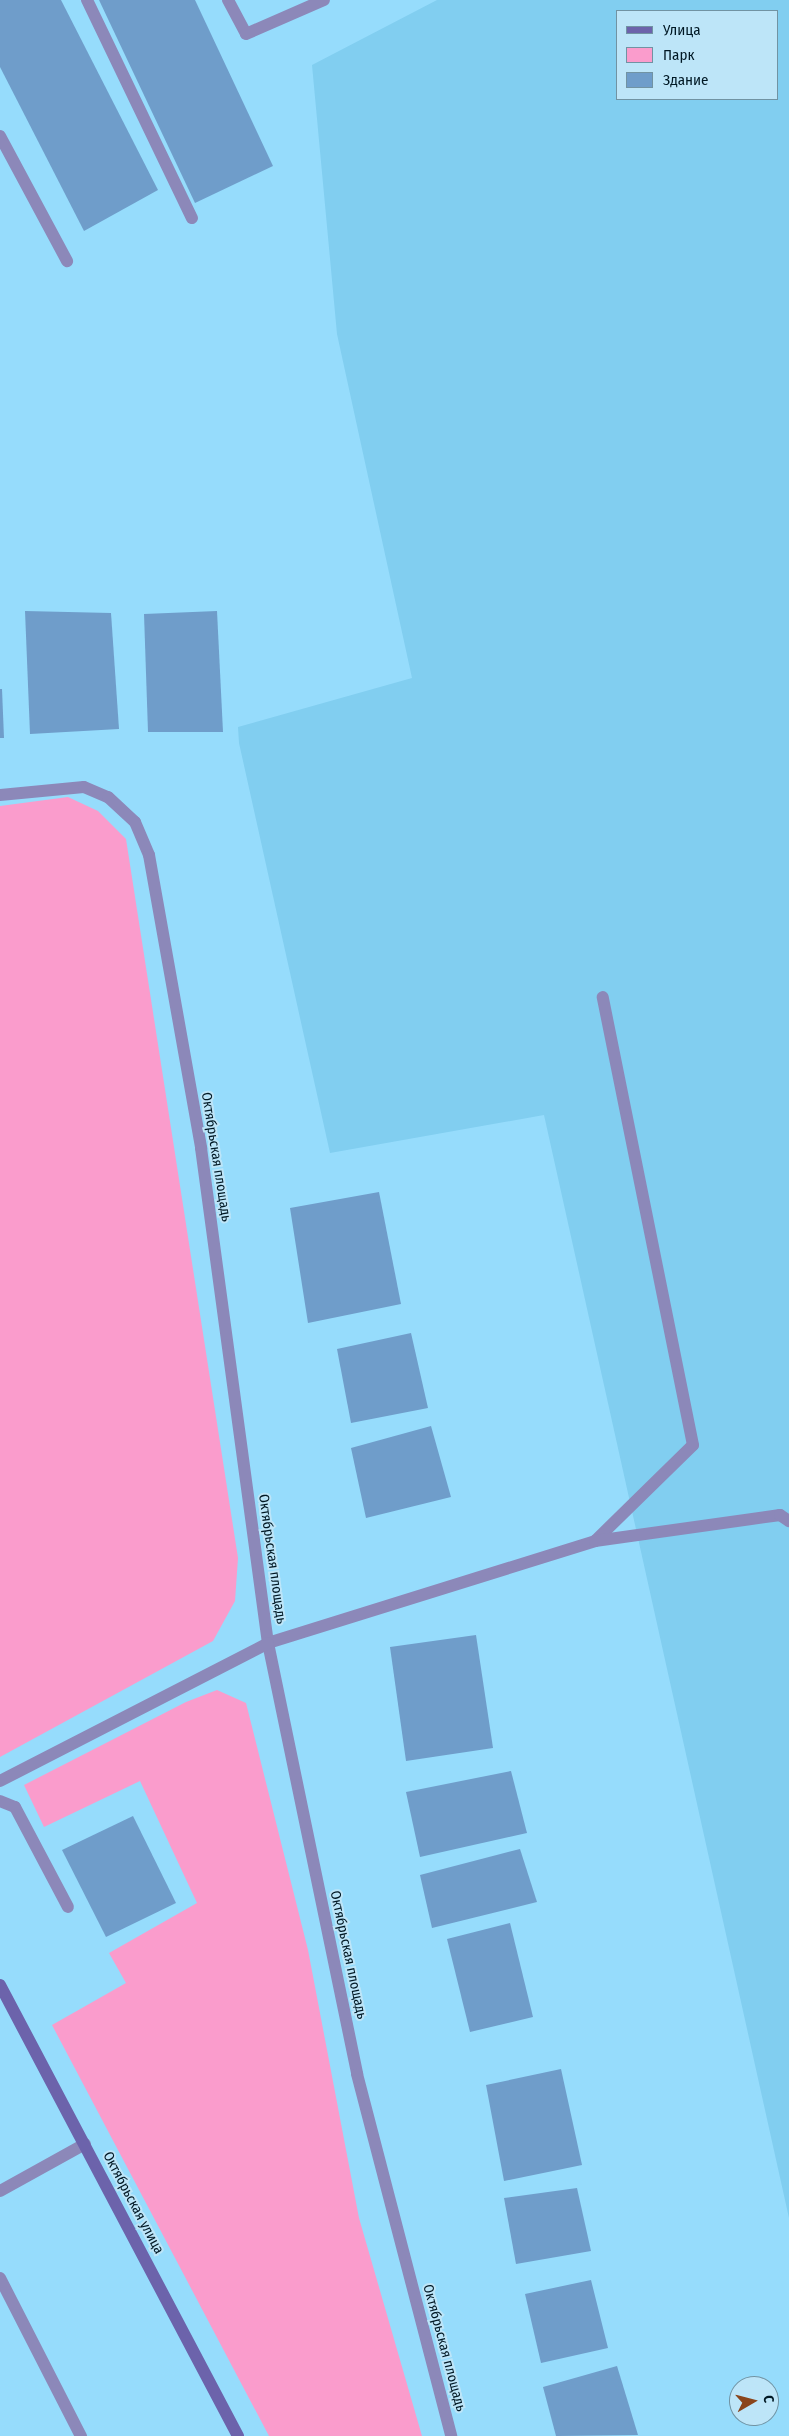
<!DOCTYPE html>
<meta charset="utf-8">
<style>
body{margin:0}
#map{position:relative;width:789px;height:2436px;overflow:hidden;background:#96dcfc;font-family:"Fira Sans Condensed",sans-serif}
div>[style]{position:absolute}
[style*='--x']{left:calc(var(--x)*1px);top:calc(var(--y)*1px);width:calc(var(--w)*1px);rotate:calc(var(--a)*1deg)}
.built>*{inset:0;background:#81cef0}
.green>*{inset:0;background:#fa9ccc}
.building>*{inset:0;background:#6f9dca}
.lane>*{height:12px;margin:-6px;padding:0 6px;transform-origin:6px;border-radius:6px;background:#8c88b9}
.street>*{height:12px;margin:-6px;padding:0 6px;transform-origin:6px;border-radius:6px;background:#8c88b9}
.secondary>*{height:12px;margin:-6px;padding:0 6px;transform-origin:6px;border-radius:6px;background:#6c63ab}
span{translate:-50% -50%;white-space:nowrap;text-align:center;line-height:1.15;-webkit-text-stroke:4px #bde5f8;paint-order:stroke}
.street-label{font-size:14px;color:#001824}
.legend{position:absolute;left:616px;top:10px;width:162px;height:90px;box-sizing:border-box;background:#bde5f8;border:1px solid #7193a3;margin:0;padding:6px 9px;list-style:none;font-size:15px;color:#001824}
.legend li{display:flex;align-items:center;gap:10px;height:25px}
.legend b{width:25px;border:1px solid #7193a3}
.north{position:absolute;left:729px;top:2376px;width:50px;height:50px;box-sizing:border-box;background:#bde5f8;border:1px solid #7193a3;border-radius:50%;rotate:82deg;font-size:14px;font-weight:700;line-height:20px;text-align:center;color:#001824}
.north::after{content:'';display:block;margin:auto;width:18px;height:22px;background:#8a451c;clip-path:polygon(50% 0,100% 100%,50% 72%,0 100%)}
</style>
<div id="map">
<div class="built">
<i style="clip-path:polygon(evenodd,437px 0,789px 0,789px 2218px,544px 1115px,330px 1153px,239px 743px,238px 727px,412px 678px,337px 334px,312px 65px,437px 0,618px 11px,778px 11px,778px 99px,618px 99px,618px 11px)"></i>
</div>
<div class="green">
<i style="clip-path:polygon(68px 797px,98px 811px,126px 839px,238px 1558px,235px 1601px,213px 1641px,0 1757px,0 806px)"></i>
<i style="clip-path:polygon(217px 1690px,246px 1703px,308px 1950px,359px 2218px,422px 2436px,269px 2436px,52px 2025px,126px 1983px,109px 1953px,197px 1903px,140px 1781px,44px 1827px,24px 1785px,186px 1702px)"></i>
</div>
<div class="building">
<i style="clip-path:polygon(0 0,61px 0,158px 190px,84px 231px,0 67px)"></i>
<i style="clip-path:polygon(99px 0,195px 0,273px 166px,195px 203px)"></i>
<i style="clip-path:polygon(25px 611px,111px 613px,119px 729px,30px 734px)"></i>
<i style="clip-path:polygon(217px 611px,223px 732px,148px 732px,144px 614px)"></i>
<i style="clip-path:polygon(0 689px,2px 689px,4px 738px,0 738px)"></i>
<i style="clip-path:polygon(379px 1192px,401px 1304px,308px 1323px,290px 1208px)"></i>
<i style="clip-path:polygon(411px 1333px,428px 1408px,351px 1423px,337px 1349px)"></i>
<i style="clip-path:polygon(431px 1426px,451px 1497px,366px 1518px,351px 1448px)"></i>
<i style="clip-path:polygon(476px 1635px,493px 1748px,406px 1761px,390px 1647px)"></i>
<i style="clip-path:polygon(511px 1771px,527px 1833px,420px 1857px,406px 1792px)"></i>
<i style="clip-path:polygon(133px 1816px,176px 1903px,106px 1937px,62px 1850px)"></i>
<i style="clip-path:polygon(520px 1849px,537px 1902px,432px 1928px,420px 1875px)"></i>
<i style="clip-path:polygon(510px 1923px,533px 2017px,470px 2032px,447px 1939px)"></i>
<i style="clip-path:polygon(561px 2069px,582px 2165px,504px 2181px,486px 2085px)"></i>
<i style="clip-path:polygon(577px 2188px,591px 2251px,516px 2264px,504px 2198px)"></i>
<i style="clip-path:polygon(591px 2280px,608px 2348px,541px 2363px,525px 2294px)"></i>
<i style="clip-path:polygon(617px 2366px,638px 2435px,556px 2436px,543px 2387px)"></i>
</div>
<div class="lane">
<i style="--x:87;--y:0;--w:242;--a:64.3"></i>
<i style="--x:228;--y:0;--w:38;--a:62"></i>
<i style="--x:246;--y:34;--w:85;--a:-23.6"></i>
<i style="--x:0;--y:136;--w:142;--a:61.8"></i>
<i style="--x:595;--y:1541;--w:137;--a:-44.4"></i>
<i style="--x:693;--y:1445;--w:457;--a:-101.4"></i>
<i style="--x:268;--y:1643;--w:343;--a:-17.3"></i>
<i style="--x:595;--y:1541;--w:187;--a:-8"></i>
<i style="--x:780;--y:1515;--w:11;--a:34"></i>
<i style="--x:0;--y:1801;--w:16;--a:22"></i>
<i style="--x:15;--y:1807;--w:113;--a:62.1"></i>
<i style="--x:0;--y:2191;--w:97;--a:-28.9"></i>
<i style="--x:0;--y:2278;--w:178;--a:62.9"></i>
</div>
<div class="street">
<i style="--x:0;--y:795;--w:84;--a:-5.4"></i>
<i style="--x:84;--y:787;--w:26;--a:23"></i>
<i style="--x:108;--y:797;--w:37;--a:43"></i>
<i style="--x:135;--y:822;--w:36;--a:67"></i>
<i style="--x:149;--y:855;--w:298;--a:79.9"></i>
<i style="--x:201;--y:1148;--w:500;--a:82.3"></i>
<i style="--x:268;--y:1643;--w:440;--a:78.3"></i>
<i style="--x:357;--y:2074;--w:374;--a:75.4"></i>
<i style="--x:0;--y:1781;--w:301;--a:-27.2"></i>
</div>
<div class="secondary">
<i style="--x:0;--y:1985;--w:510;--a:62.18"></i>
</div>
<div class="street-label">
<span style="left:216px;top:1157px;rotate:81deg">Октябрьская площадь</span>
<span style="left:272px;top:1559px;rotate:82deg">Октябрьская площадь</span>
<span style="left:348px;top:1955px;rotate:78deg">Октябрьская площадь</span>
<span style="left:133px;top:2203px;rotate:62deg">Октябрьская улица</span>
<span style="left:444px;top:2348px;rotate:75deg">Октябрьская площадь</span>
</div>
<ul class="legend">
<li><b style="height:6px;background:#6c63ab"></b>Улица</li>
<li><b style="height:14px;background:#fa9ccc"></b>Парк</li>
<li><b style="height:14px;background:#6f9dca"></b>Здание</li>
</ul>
<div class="north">С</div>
</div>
